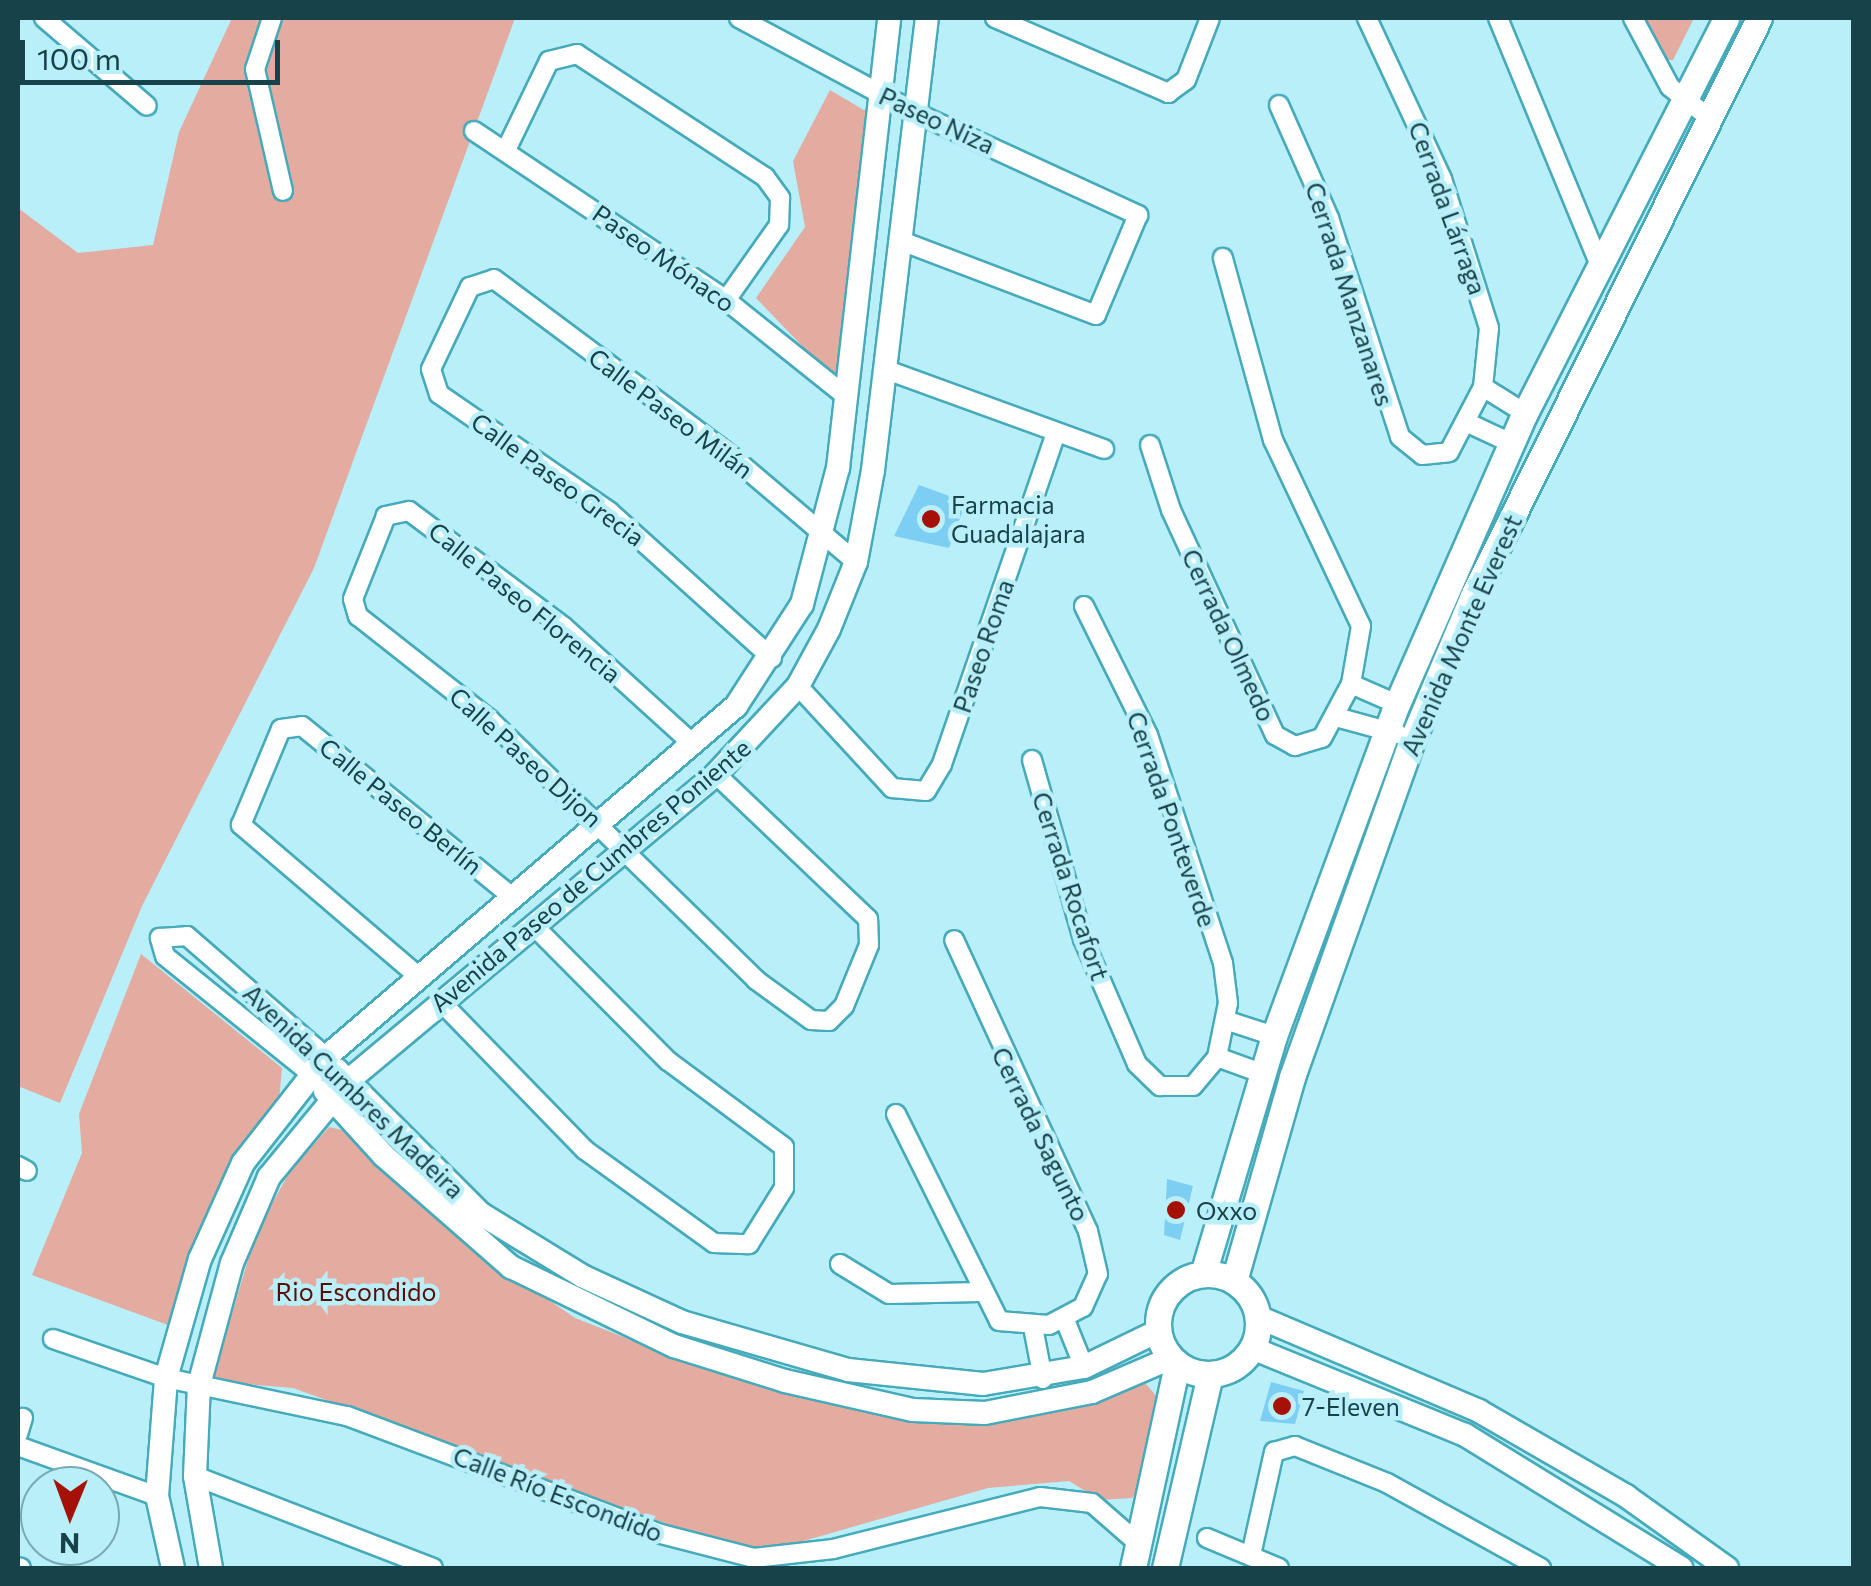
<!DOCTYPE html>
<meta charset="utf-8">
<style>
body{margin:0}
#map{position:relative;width:1871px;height:1586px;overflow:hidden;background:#b9eff9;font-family:Commissioner,sans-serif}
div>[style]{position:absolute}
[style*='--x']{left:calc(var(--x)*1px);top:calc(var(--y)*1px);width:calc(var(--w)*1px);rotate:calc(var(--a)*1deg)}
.green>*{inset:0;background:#e4aba1}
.building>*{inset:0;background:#7dcef3}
.roads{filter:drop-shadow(2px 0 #45aaba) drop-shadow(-2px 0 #45aaba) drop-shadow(0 2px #45aaba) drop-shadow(0 -2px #45aaba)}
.minor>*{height:18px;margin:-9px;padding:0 9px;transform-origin:9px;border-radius:9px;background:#fff}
.tertiary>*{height:22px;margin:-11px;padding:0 11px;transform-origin:11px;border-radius:11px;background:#fff}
.secondary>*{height:25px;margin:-12.5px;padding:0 12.5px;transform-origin:12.5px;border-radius:12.5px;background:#fff}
.secondary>.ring{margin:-12.5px;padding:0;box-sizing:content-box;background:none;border:25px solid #fff;border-radius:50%}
.dots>*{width:28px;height:28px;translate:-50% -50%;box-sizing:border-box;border:5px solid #b9eff9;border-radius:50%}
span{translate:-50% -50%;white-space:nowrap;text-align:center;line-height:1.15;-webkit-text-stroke:9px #b9eff9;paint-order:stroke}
.street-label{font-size:25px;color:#184249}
.poi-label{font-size:25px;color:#184249}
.left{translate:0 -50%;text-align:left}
.park-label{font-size:25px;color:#5e0a05}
.frame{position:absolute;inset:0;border:20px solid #184249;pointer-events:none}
.north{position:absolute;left:20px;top:1466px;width:100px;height:100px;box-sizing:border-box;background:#b9eff9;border:2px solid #79aab3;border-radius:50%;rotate:181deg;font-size:28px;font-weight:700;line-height:40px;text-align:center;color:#184249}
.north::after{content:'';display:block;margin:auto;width:35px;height:45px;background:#a51106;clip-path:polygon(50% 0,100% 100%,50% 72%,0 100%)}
.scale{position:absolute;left:20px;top:40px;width:260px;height:45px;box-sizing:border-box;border:5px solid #184249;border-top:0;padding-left:12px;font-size:30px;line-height:35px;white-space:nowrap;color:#184249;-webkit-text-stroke:8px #b9eff9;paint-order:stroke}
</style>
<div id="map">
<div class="green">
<i style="clip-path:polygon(232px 18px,515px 18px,314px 568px,142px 906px,60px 1103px,18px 1086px,18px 208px,78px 253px,153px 245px,179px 132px)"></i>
<i style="clip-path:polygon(1634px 18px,1694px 18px,1673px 60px,1656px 60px)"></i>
<i style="clip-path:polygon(830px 90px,874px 116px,849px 367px,830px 375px,756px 298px,805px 227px,793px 161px)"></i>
<i style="clip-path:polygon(141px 954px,282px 1068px,278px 1112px,176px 1328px,32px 1275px,82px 1153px,79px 1114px)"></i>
<i style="clip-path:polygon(329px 1127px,347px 1131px,481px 1253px,575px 1318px,695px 1365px,905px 1420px,1028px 1411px,1145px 1383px,1158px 1398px,1148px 1476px,1132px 1498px,1100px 1500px,1069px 1481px,988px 1488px,786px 1546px,737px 1549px,293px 1388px,212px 1381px,256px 1233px,289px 1173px)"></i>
</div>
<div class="building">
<i style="clip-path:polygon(919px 485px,966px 502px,949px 548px,894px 536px)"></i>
<i style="clip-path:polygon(1167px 1179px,1193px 1186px,1180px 1240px,1164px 1235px)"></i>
<i style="clip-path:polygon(1271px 1382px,1304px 1391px,1295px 1424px,1260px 1421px)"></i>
</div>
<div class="roads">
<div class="minor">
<i style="--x:44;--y:18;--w:135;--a:40.5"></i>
<i style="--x:272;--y:18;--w:54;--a:108.4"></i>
<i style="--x:255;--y:69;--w:125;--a:77.1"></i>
<i style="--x:739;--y:18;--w:199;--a:28.2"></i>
<i style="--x:914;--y:112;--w:247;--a:24.7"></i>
<i style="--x:1138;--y:215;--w:108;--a:112.8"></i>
<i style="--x:1096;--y:315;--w:209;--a:-159.2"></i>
<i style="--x:995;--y:18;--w:189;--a:23.4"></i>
<i style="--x:1168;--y:93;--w:22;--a:-36"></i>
<i style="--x:1186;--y:80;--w:66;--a:-68.8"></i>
<i style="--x:1498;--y:18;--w:267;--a:67.6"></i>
<i style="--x:1633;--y:18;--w:78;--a:61.8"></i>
<i style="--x:1670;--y:87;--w:53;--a:38.2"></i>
<i style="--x:1279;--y:105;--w:124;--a:66.1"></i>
<i style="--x:1329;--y:218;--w:230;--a:72"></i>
<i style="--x:1400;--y:437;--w:28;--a:39"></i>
<i style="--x:1422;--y:455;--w:27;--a:-6"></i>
<i style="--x:1449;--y:452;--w:73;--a:-62.4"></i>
<i style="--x:1483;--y:387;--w:59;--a:-84.2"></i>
<i style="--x:1489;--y:328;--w:156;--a:-107.5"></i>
<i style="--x:1442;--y:179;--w:178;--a:-115"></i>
<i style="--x:474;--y:131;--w:303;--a:33.8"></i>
<i style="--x:726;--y:300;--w:154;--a:38.7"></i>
<i style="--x:506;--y:150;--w:99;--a:-64.2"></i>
<i style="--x:549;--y:61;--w:29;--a:-14"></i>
<i style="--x:577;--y:54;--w:225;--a:33.2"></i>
<i style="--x:765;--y:177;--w:26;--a:54"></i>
<i style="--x:780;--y:198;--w:27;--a:92"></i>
<i style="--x:779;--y:225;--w:92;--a:125.2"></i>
<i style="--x:887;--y:370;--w:231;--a:20"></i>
<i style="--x:1483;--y:387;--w:49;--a:31.8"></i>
<i style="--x:1468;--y:423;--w:47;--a:24.9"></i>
<i style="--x:1150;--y:445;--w:68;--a:72.1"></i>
<i style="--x:1171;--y:510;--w:248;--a:65.2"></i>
<i style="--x:1275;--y:735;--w:23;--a:29"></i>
<i style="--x:1295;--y:746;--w:28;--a:-17"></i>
<i style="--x:1322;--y:738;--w:61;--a:-61.8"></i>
<i style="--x:1351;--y:684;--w:59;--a:-80.2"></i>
<i style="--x:1361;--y:626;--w:206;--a:-115.3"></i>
<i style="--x:1273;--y:440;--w:189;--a:-105.4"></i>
<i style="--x:772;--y:658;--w:218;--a:-138"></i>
<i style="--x:610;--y:512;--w:208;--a:-145.4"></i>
<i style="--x:439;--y:394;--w:26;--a:-108"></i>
<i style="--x:431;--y:369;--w:91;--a:-64.6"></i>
<i style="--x:470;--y:287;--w:25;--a:-18"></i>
<i style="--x:494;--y:279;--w:294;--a:36.7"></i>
<i style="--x:730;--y:455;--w:165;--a:40.3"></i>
<i style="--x:1351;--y:684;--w:50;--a:23.5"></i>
<i style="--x:798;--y:686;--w:139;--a:47.3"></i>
<i style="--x:892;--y:788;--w:34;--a:5"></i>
<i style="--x:926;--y:791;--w:31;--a:-59"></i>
<i style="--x:942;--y:764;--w:350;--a:-71"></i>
<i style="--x:1336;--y:717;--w:64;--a:15.3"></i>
<i style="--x:694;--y:745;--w:176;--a:-137.8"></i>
<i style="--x:564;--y:627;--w:194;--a:-143.2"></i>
<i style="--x:409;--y:511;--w:24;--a:168"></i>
<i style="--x:386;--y:516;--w:89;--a:111.7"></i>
<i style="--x:353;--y:599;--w:18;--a:74"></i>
<i style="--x:358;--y:616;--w:168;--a:38.2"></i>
<i style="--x:490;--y:720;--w:372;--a:44.3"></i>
<i style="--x:756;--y:980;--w:68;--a:36"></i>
<i style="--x:811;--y:1020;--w:18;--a:3"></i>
<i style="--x:829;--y:1021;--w:21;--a:-45"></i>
<i style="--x:844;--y:1006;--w:66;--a:-67.7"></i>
<i style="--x:869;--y:945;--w:26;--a:-92"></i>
<i style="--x:868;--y:919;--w:210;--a:-136.4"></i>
<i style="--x:1032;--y:760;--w:186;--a:74.1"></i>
<i style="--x:1083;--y:939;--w:136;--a:66.6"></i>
<i style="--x:1137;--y:1064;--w:32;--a:44"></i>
<i style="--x:1160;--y:1086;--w:33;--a:0"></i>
<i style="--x:1193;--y:1086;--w:38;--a:-50"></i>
<i style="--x:1217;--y:1057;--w:55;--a:-78.5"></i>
<i style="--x:1228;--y:1003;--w:40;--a:-97.1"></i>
<i style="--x:1223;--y:963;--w:240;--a:-108.2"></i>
<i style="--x:1148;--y:735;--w:144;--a:-116.4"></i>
<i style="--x:418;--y:976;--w:233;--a:-139.5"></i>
<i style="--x:241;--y:825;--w:104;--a:-67.4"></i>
<i style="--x:281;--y:729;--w:21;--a:-8"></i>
<i style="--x:302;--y:726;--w:267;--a:39.1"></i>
<i style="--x:441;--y:1002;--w:206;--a:45.8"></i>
<i style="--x:585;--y:1150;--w:159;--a:35.8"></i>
<i style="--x:714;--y:1243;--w:35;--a:2"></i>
<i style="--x:749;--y:1244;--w:66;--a:-58"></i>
<i style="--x:784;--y:1188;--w:41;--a:-90"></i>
<i style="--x:784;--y:1147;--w:144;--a:-143.4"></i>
<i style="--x:668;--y:1061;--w:192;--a:-134.8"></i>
<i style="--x:1225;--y:1020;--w:52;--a:18.1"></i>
<i style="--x:1217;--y:1057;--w:47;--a:20"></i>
<i style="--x:310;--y:1073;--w:186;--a:-141.1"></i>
<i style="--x:165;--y:956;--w:19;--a:-106"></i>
<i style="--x:160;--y:938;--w:27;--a:-4"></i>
<i style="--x:187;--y:936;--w:184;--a:41"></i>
<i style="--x:896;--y:1114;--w:231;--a:63.5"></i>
<i style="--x:999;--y:1321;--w:50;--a:4.6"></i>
<i style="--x:1049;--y:1325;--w:38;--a:-28"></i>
<i style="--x:1083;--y:1307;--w:36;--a:-66"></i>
<i style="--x:1098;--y:1274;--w:44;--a:-103.1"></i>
<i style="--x:1088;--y:1231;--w:320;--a:-114.7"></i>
<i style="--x:18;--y:1166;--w:10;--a:29"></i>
<i style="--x:840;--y:1264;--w:57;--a:31.5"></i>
<i style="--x:889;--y:1294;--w:91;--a:-1.3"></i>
<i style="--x:1065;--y:1320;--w:51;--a:68"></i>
<i style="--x:1033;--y:1327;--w:53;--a:79.1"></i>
<i style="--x:53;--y:1339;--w:120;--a:19"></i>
<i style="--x:166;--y:1378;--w:185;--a:11.9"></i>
<i style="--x:347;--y:1416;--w:335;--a:20.6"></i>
<i style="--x:661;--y:1534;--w:96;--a:14.5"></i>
<i style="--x:754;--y:1558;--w:80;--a:-6.5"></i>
<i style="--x:833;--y:1549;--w:213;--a:-14.1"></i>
<i style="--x:1040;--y:1497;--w:52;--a:6.6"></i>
<i style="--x:1092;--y:1503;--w:62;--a:41.1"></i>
<i style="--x:18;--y:1434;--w:17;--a:-73"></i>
<i style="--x:18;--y:1446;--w:148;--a:19.8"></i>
<i style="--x:195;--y:1476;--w:255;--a:21.1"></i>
<i style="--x:1207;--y:1538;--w:78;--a:22.6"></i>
<i style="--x:1251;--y:1555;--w:106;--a:-77.4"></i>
<i style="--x:1274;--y:1452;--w:22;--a:-16"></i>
<i style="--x:1295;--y:1446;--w:99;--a:21.9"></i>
<i style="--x:1387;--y:1483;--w:176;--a:28.9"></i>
<i style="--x:18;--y:1567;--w:3;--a:18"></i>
</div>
<div class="tertiary">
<i style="--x:337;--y:1070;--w:204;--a:45"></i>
<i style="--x:481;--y:1214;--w:119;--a:31.5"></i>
<i style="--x:582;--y:1276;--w:110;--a:24.7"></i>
<i style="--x:682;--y:1322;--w:173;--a:16.1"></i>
<i style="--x:848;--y:1370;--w:136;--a:5.9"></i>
<i style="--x:983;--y:1384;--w:102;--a:-9.6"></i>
<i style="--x:1084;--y:1367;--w:82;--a:-25.9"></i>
<i style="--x:325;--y:1091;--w:88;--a:47.8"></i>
<i style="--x:384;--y:1156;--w:169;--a:41.2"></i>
<i style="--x:511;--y:1267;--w:181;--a:25.9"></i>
<i style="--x:674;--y:1346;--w:116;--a:17.5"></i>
<i style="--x:785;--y:1381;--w:131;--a:12.8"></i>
<i style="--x:913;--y:1410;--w:72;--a:2.4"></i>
<i style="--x:985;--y:1413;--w:109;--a:-11.1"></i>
<i style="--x:1092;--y:1392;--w:86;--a:-23.3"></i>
<i style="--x:1258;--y:1317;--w:240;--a:23"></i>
<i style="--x:1479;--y:1411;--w:170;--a:30"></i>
<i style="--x:1626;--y:1496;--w:124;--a:35.5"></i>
<i style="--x:1252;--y:1348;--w:230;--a:22.2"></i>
<i style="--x:1465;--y:1435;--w:254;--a:31.6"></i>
<i style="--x:173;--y:1568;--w:74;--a:-102.5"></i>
<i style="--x:157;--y:1496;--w:118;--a:-85.6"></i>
<i style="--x:166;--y:1378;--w:124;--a:-74.1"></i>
<i style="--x:200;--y:1259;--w:105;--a:-65.9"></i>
<i style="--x:243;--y:1163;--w:135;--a:-51.9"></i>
<i style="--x:326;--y:1057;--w:540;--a:-40.57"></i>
<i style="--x:736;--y:706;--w:121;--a:-57.1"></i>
<i style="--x:802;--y:604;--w:141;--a:-75.2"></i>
<i style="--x:838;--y:468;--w:453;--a:-83.5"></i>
<i style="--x:211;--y:1568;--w:93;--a:-99.9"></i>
<i style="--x:195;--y:1476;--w:91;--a:-87.5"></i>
<i style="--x:199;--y:1385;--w:126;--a:-74.9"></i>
<i style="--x:232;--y:1263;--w:94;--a:-66.7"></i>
<i style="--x:269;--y:1177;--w:124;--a:-50.5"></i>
<i style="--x:348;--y:1081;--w:479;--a:-39.8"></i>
<i style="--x:716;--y:774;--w:120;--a:-47"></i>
<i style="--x:798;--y:686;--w:65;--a:-61.5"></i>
<i style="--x:829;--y:629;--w:72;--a:-68.1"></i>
<i style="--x:856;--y:562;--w:94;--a:-79.5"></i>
<i style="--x:873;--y:470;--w:455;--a:-83.2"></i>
</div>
<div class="secondary">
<i style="--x:1203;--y:1274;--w:248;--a:-73.4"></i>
<i style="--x:1274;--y:1036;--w:354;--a:-69.7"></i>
<i style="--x:1397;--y:704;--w:318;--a:-66.3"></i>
<i style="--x:1525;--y:413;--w:443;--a:-63"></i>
<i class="ring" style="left:1158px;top:1274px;width:75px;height:75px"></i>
<i style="--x:1234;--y:1281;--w:212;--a:-74.1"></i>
<i style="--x:1292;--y:1077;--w:360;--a:-70.4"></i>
<i style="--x:1413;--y:738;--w:152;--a:-67.1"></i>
<i style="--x:1472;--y:598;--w:647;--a:-63.67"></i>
<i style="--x:1133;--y:1568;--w:209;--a:-77.8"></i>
<i style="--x:1165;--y:1568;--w:199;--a:-76.9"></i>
</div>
</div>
<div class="dots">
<i style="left:931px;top:519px;background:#a51106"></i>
<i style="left:1176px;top:1210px;background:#a51106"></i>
<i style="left:1282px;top:1406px;background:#a51106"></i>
</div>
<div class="street-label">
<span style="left:937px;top:120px;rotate:25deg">Paseo Niza</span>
<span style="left:1448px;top:208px;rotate:70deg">Cerrada Lárraga</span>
<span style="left:664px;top:258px;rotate:35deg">Paseo Mónaco</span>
<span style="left:1350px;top:294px;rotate:72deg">Cerrada Manzanares</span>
<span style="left:671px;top:413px;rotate:37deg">Calle Paseo Milán</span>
<span style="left:558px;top:479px;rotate:36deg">Calle Paseo Grecia</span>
<span style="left:525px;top:602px;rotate:39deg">Calle Paseo Florencia</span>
<span style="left:1229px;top:635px;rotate:65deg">Cerrada Olmedo</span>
<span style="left:1461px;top:635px;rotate:-66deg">Avenida Monte Everest</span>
<span style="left:983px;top:646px;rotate:-71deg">Paseo Roma</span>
<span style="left:526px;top:757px;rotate:42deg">Calle Paseo Dijon</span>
<span style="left:401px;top:806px;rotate:39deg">Calle Paseo Berlín</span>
<span style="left:1172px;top:819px;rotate:71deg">Cerrada Ponteverde</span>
<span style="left:590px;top:875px;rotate:-40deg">Avenida Paseo de Cumbres Poniente</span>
<span style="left:1071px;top:886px;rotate:72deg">Cerrada Rocafort</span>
<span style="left:354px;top:1091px;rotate:44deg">Avenida Cumbres Madeira</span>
<span style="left:1041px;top:1134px;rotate:64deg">Cerrada Sagunto</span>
<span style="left:558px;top:1494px;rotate:21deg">Calle Río Escondido</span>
</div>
<div class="poi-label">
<span class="left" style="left:951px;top:519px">Farmacia<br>Guadalajara</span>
<span class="left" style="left:1196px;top:1210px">Oxxo</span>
<span class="left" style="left:1302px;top:1406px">7-Eleven</span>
</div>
<div class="park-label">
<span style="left:356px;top:1291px">Rio Escondido</span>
</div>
<div class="frame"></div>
<div class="north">N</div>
<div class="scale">100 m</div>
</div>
